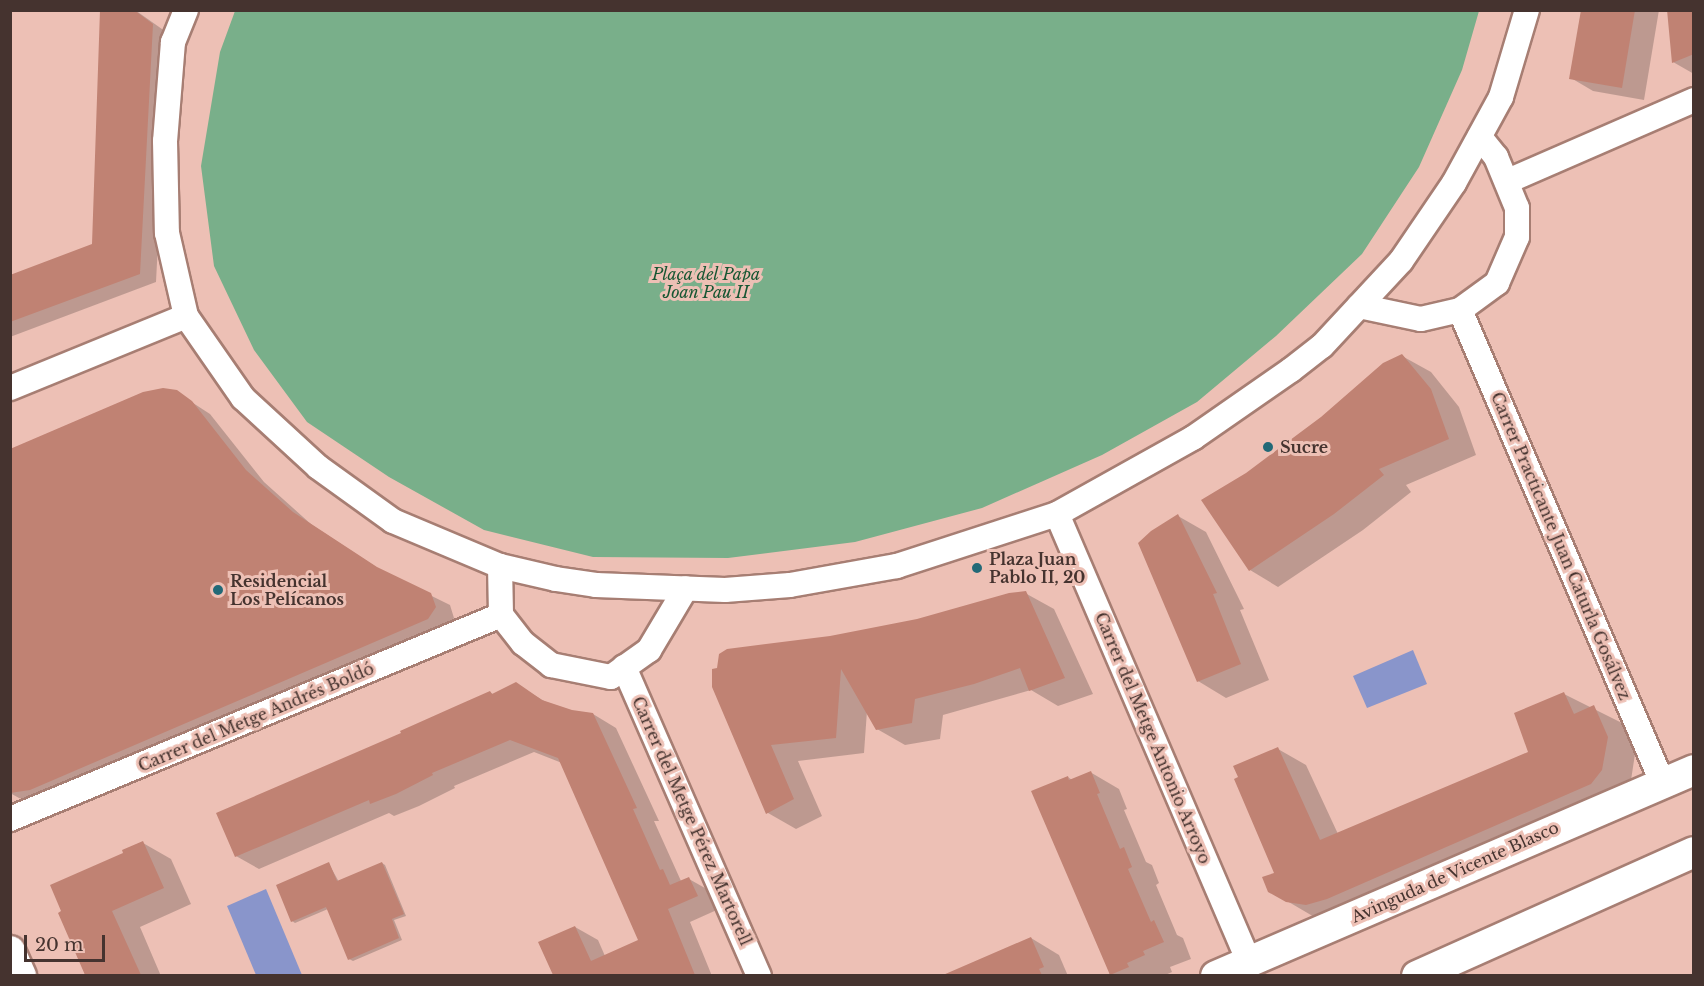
<!DOCTYPE html>
<meta charset="utf-8">
<style>
body{margin:0}
#map{position:relative;width:1704px;height:986px;overflow:hidden;background:#edc0b5;font-family:"Libre Baskerville",serif}
div>[style]{position:absolute}
[style*='--x']{left:calc(var(--x)*1px);top:calc(var(--y)*1px);width:calc(var(--w)*1px);rotate:calc(var(--a)*1deg)}
.green>*{inset:0;background:#79af8a}
.water>*{inset:0;background:#8995cb}
.shadow>*{inset:0;background:#0003}
.building>*{inset:0;background:#c08273}
.roads{filter:drop-shadow(2px 0 #a77e73) drop-shadow(-2px 0 #a77e73) drop-shadow(0 2px #a77e73) drop-shadow(0 -2px #a77e73)}
.minor>*{height:24px;margin:-12px;padding:0 12px;transform-origin:12px;border-radius:12px;background:#fff}
.tertiary>*{height:30px;margin:-15px;padding:0 15px;transform-origin:15px;border-radius:15px;background:#fff}
.dots>*{width:16px;height:16px;translate:-50% -50%;box-sizing:border-box;border:3px solid #edc0b5;border-radius:50%}
span{translate:-50% -50%;white-space:nowrap;text-align:center;line-height:1.15;-webkit-text-stroke:6px #edc0b5;paint-order:stroke}
.park-label{font-size:16px;color:#165632;font-style:italic}
.poi-label{font-size:16px;color:#45332f;font-weight:700}
.left{translate:0 -50%;text-align:left}
.street-label{font-size:16px;color:#45332f}
.frame{position:absolute;inset:0;border:12px solid #45332f;pointer-events:none}
.scale{position:absolute;left:24px;top:935px;width:81px;height:27px;box-sizing:border-box;border:3px solid #45332f;border-top:0;padding-left:8px;font-size:18px;line-height:21px;white-space:nowrap;color:#45332f;-webkit-text-stroke:4px #edc0b5;paint-order:stroke}
</style>
<div id="map">
<div class="green">
<i style="clip-path:polygon(235px 11px,235px 10px,1479px 11px,1462px 70px,1419px 167px,1362px 254px,1276px 336px,1197px 402px,1102px 455px,982px 508px,855px 542px,728px 558px,593px 557px,484px 530px,389px 477px,307px 422px,254px 350px,214px 266px,201px 166px,220px 52px)"></i>
</div>
<div class="water">
<i style="clip-path:polygon(1413px 650px,1427px 684px,1367px 708px,1353px 676px)"></i>
<i style="clip-path:polygon(266px 889px,302px 975px,256px 975px,227px 906px)"></i>
</div>
<div class="shadow">
<i style="clip-path:polygon(101px 10px,135px 10px,169px 34px,156px 282px,10px 337px,10px 277px,93px 246px)"></i>
<i style="clip-path:polygon(1583px 10px,1659px 10px,1644px 100px,1593px 91px,1571px 78px)"></i>
<i style="clip-path:polygon(1668px 10px,1694px 10px,1694px 74px,1673px 62px)"></i>
<i style="clip-path:polygon(1402px 356px,1431px 372px,1459px 407px,1476px 455px,1406px 485px,1411px 492px,1363px 530px,1278px 587px,1250px 570px,1247px 474px)"></i>
<i style="clip-path:polygon(176px 392px,210px 414px,264px 482px,312px 525px,385px 573px,450px 605px,454px 618px,447px 630px,36px 802px,19px 798px,10px 793px,10px 451px)"></i>
<i style="clip-path:polygon(1178px 516px,1206px 532px,1244px 609px,1240px 610px,1269px 680px,1226px 698px,1198px 681px)"></i>
<i style="clip-path:polygon(1025px 593px,1054px 609px,1093px 694px,1058px 706px,1031px 690px,943px 715px,940px 739px,905px 745px,877px 729px,867px 711px,864px 753px,798px 761px,822px 816px,796px 829px,768px 813px,713px 687px,830px 637px,918px 621px)"></i>
<i style="clip-path:polygon(516px 684px,549px 704px,572px 712px,593px 714px,616px 728px,659px 821px,654px 821px,681px 881px,689px 879px,712px 892px,719px 909px,690px 922px,712px 976px,555px 976px,540px 943px,575px 927px,598px 940px,605px 956px,640px 941px,562px 763px,534px 752px,454px 786px,455px 788px,419px 806px,394px 816px,389px 813px,259px 869px,236px 856px,403px 734px,490px 692px,494px 695px)"></i>
<i style="clip-path:polygon(1564px 694px,1622px 723px,1635px 754px,1630px 787px,1316px 918px,1270px 891px,1276px 874px,1278px 749px,1306px 765px,1338px 834px,1530px 752px)"></i>
<i style="clip-path:polygon(1090px 772px,1119px 789px,1127px 809px,1124px 810px,1146px 862px,1152px 865px,1159px 883px,1156px 885px,1177px 935px,1183px 938px,1191px 959px,1170px 967px,1172px 972px,1163px 976px,1110px 975px,1068px 777px,1072px 780px)"></i>
<i style="clip-path:polygon(143px 843px,171px 859px,191px 904px,140px 927px,161px 976px,86px 976px,60px 914px)"></i>
<i style="clip-path:polygon(382px 863px,385px 865px,406px 916px,394px 920px,402px 940px,353px 961px,349px 959px,328px 909px,295px 923px,292px 921px,329px 864px,339px 882px)"></i>
<i style="clip-path:polygon(1031px 938px,1059px 955px,1068px 976px,947px 976px)"></i>
</div>
<div class="building">
<i style="clip-path:polygon(100px 10px,134px 10px,153px 24px,140px 274px,10px 322px,10px 275px,92px 244px)"></i>
<i style="clip-path:polygon(1581px 10px,1635px 10px,1622px 88px,1569px 79px)"></i>
<i style="clip-path:polygon(1667px 10px,1694px 10px,1694px 54px,1672px 63px)"></i>
<i style="clip-path:polygon(1402px 354px,1431px 389px,1449px 439px,1379px 469px,1384px 475px,1334px 514px,1249px 571px,1201px 500px,1246px 473px,1321px 417px,1383px 363px)"></i>
<i style="clip-path:polygon(163px 388px,177px 390px,192px 401px,246px 470px,293px 512px,377px 567px,431px 593px,436px 607px,428px 619px,30px 790px,10px 793px,10px 449px,143px 392px)"></i>
<i style="clip-path:polygon(1178px 514px,1217px 593px,1213px 594px,1241px 664px,1197px 682px,1138px 543px,1151px 531px)"></i>
<i style="clip-path:polygon(1026px 591px,1065px 678px,1029px 691px,1020px 668px,974px 684px,915px 699px,912px 723px,876px 730px,841px 669px,836px 738px,771px 745px,794px 799px,766px 814px,712px 687px,712px 669px,717px 668px,719px 654px,727px 649px,830px 636px,917px 619px,1009px 593px)"></i>
<i style="clip-path:polygon(516px 682px,542px 700px,572px 710px,593px 713px,637px 808px,633px 809px,660px 870px,663px 869px,670px 885px,689px 877px,698px 896px,668px 909px,695px 975px,553px 975px,538px 942px,575px 926px,591px 961px,638px 940px,558px 758px,510px 740px,432px 773px,433px 775px,396px 794px,370px 804px,369px 800px,235px 857px,216px 813px,401px 733px,400px 731px,456px 706px,490px 691px,492px 694px)"></i>
<i style="clip-path:polygon(1564px 692px,1574px 714px,1594px 705px,1608px 737px,1602px 770px,1591px 784px,1327px 899px,1306px 905px,1286px 902px,1268px 892px,1262px 877px,1274px 873px,1234px 779px,1238px 777px,1233px 766px,1278px 747px,1320px 840px,1528px 752px,1514px 713px)"></i>
<i style="clip-path:polygon(1091px 771px,1100px 793px,1097px 794px,1120px 849px,1124px 847px,1132px 867px,1128px 869px,1151px 922px,1154px 920px,1164px 942px,1143px 951px,1145px 955px,1127px 963px,1129px 967px,1110px 975px,1031px 791px,1068px 776px,1069px 780px)"></i>
<i style="clip-path:polygon(143px 841px,164px 888px,112px 911px,141px 975px,85px 975px,58px 913px,61px 911px,50px 885px,123px 853px,122px 850px)"></i>
<i style="clip-path:polygon(329px 862px,337px 881px,382px 862px,404px 914px,392px 919px,399px 938px,348px 960px,326px 907px,291px 922px,276px 885px)"></i>
<i style="clip-path:polygon(1031px 937px,1044px 967px,1039px 969px,1042px 975px,943px 975px)"></i>
</div>
<div class="roads">
<div class="minor">
<i style="--x:186;--y:10;--w:35;--a:112"></i>
<i style="--x:173;--y:42;--w:99;--a:94.6"></i>
<i style="--x:165;--y:141;--w:92;--a:88.8"></i>
<i style="--x:167;--y:233;--w:85;--a:77.1"></i>
<i style="--x:186;--y:316;--w:100;--a:55.2"></i>
<i style="--x:243;--y:398;--w:102;--a:42.6"></i>
<i style="--x:318;--y:467;--w:92;--a:35.8"></i>
<i style="--x:393;--y:521;--w:116;--a:22.8"></i>
<i style="--x:500;--y:566;--w:57;--a:13.1"></i>
<i style="--x:556;--y:579;--w:40;--a:8.5"></i>
<i style="--x:596;--y:585;--w:129;--a:2.2"></i>
<i style="--x:725;--y:590;--w:65;--a:-4.4"></i>
<i style="--x:790;--y:585;--w:109;--a:-10.1"></i>
<i style="--x:897;--y:566;--w:168;--a:-18"></i>
<i style="--x:1057;--y:514;--w:156;--a:-29.2"></i>
<i style="--x:1193;--y:438;--w:119;--a:-34.8"></i>
<i style="--x:1291;--y:370;--w:39;--a:-38"></i>
<i style="--x:1322;--y:346;--w:116;--a:-47.1"></i>
<i style="--x:1401;--y:261;--w:94;--a:-55.8"></i>
<i style="--x:1454;--y:183;--w:98;--a:-61.3"></i>
<i style="--x:1501;--y:97;--w:91;--a:-73.4"></i>
<i style="--x:1508;--y:181;--w:203;--a:-23.5"></i>
<i style="--x:1359;--y:306;--w:63;--a:11.8"></i>
<i style="--x:1421;--y:319;--w:40;--a:-13"></i>
<i style="--x:1460;--y:310;--w:46;--a:-36.1"></i>
<i style="--x:1497;--y:283;--w:50;--a:-66.5"></i>
<i style="--x:1517;--y:237;--w:29;--a:-90"></i>
<i style="--x:1517;--y:208;--w:55;--a:-112.4"></i>
<i style="--x:1496;--y:157;--w:26;--a:-129"></i>
<i style="--x:1460;--y:310;--w:513;--a:66.83"></i>
<i style="--x:10;--y:388;--w:190;--a:-22.2"></i>
<i style="--x:1057;--y:514;--w:486;--a:66.8"></i>
<i style="--x:500;--y:566;--w:49;--a:88.8"></i>
<i style="--x:501;--y:615;--w:36;--a:52"></i>
<i style="--x:523;--y:643;--w:36;--a:38"></i>
<i style="--x:551;--y:665;--w:61;--a:11.3"></i>
<i style="--x:611;--y:677;--w:47;--a:-35.4"></i>
<i style="--x:649;--y:650;--w:72;--a:-59.2"></i>
<i style="--x:624;--y:667;--w:337;--a:66.4"></i>
<i style="--x:10;--y:819;--w:532;--a:-22.56"></i>
</div>
<div class="tertiary">
<i style="--x:10;--y:951;--w:27;--a:66"></i>
<i style="--x:1216;--y:976;--w:520;--a:-23.31"></i>
<i style="--x:1417;--y:976;--w:303;--a:-24.1"></i>
</div>
</div>
<div class="dots">
<i style="left:1268px;top:447px;background:#226977"></i>
<i style="left:977px;top:568px;background:#226977"></i>
<i style="left:218px;top:590px;background:#226977"></i>
</div>
<div class="park-label">
<span style="left:706px;top:283px">Plaça del Papa<br>Joan Pau II</span>
</div>
<div class="poi-label">
<span class="left" style="left:1280px;top:447px">Sucre</span>
<span class="left" style="left:989px;top:568px">Plaza Juan<br>Pablo II, 20</span>
<span class="left" style="left:230px;top:590px">Residencial<br>Los Pelícanos</span>
</div>
<div class="street-label">
<span style="left:1561px;top:546px;rotate:67deg">Carrer Practicante Juan Caturla Gosálvez</span>
<span style="left:256px;top:717px;rotate:-23deg">Carrer del Metge Andrés Boldó</span>
<span style="left:1153px;top:738px;rotate:67deg">Carrer del Metge Antonio Arroyo</span>
<span style="left:692px;top:821px;rotate:66deg">Carrer del Metge Pérez Martorell</span>
<span style="left:1455px;top:872px;rotate:-24deg">Avinguda de Vicente Blasco</span>
</div>
<div class="frame"></div>
<div class="scale">20 m</div>
</div>
